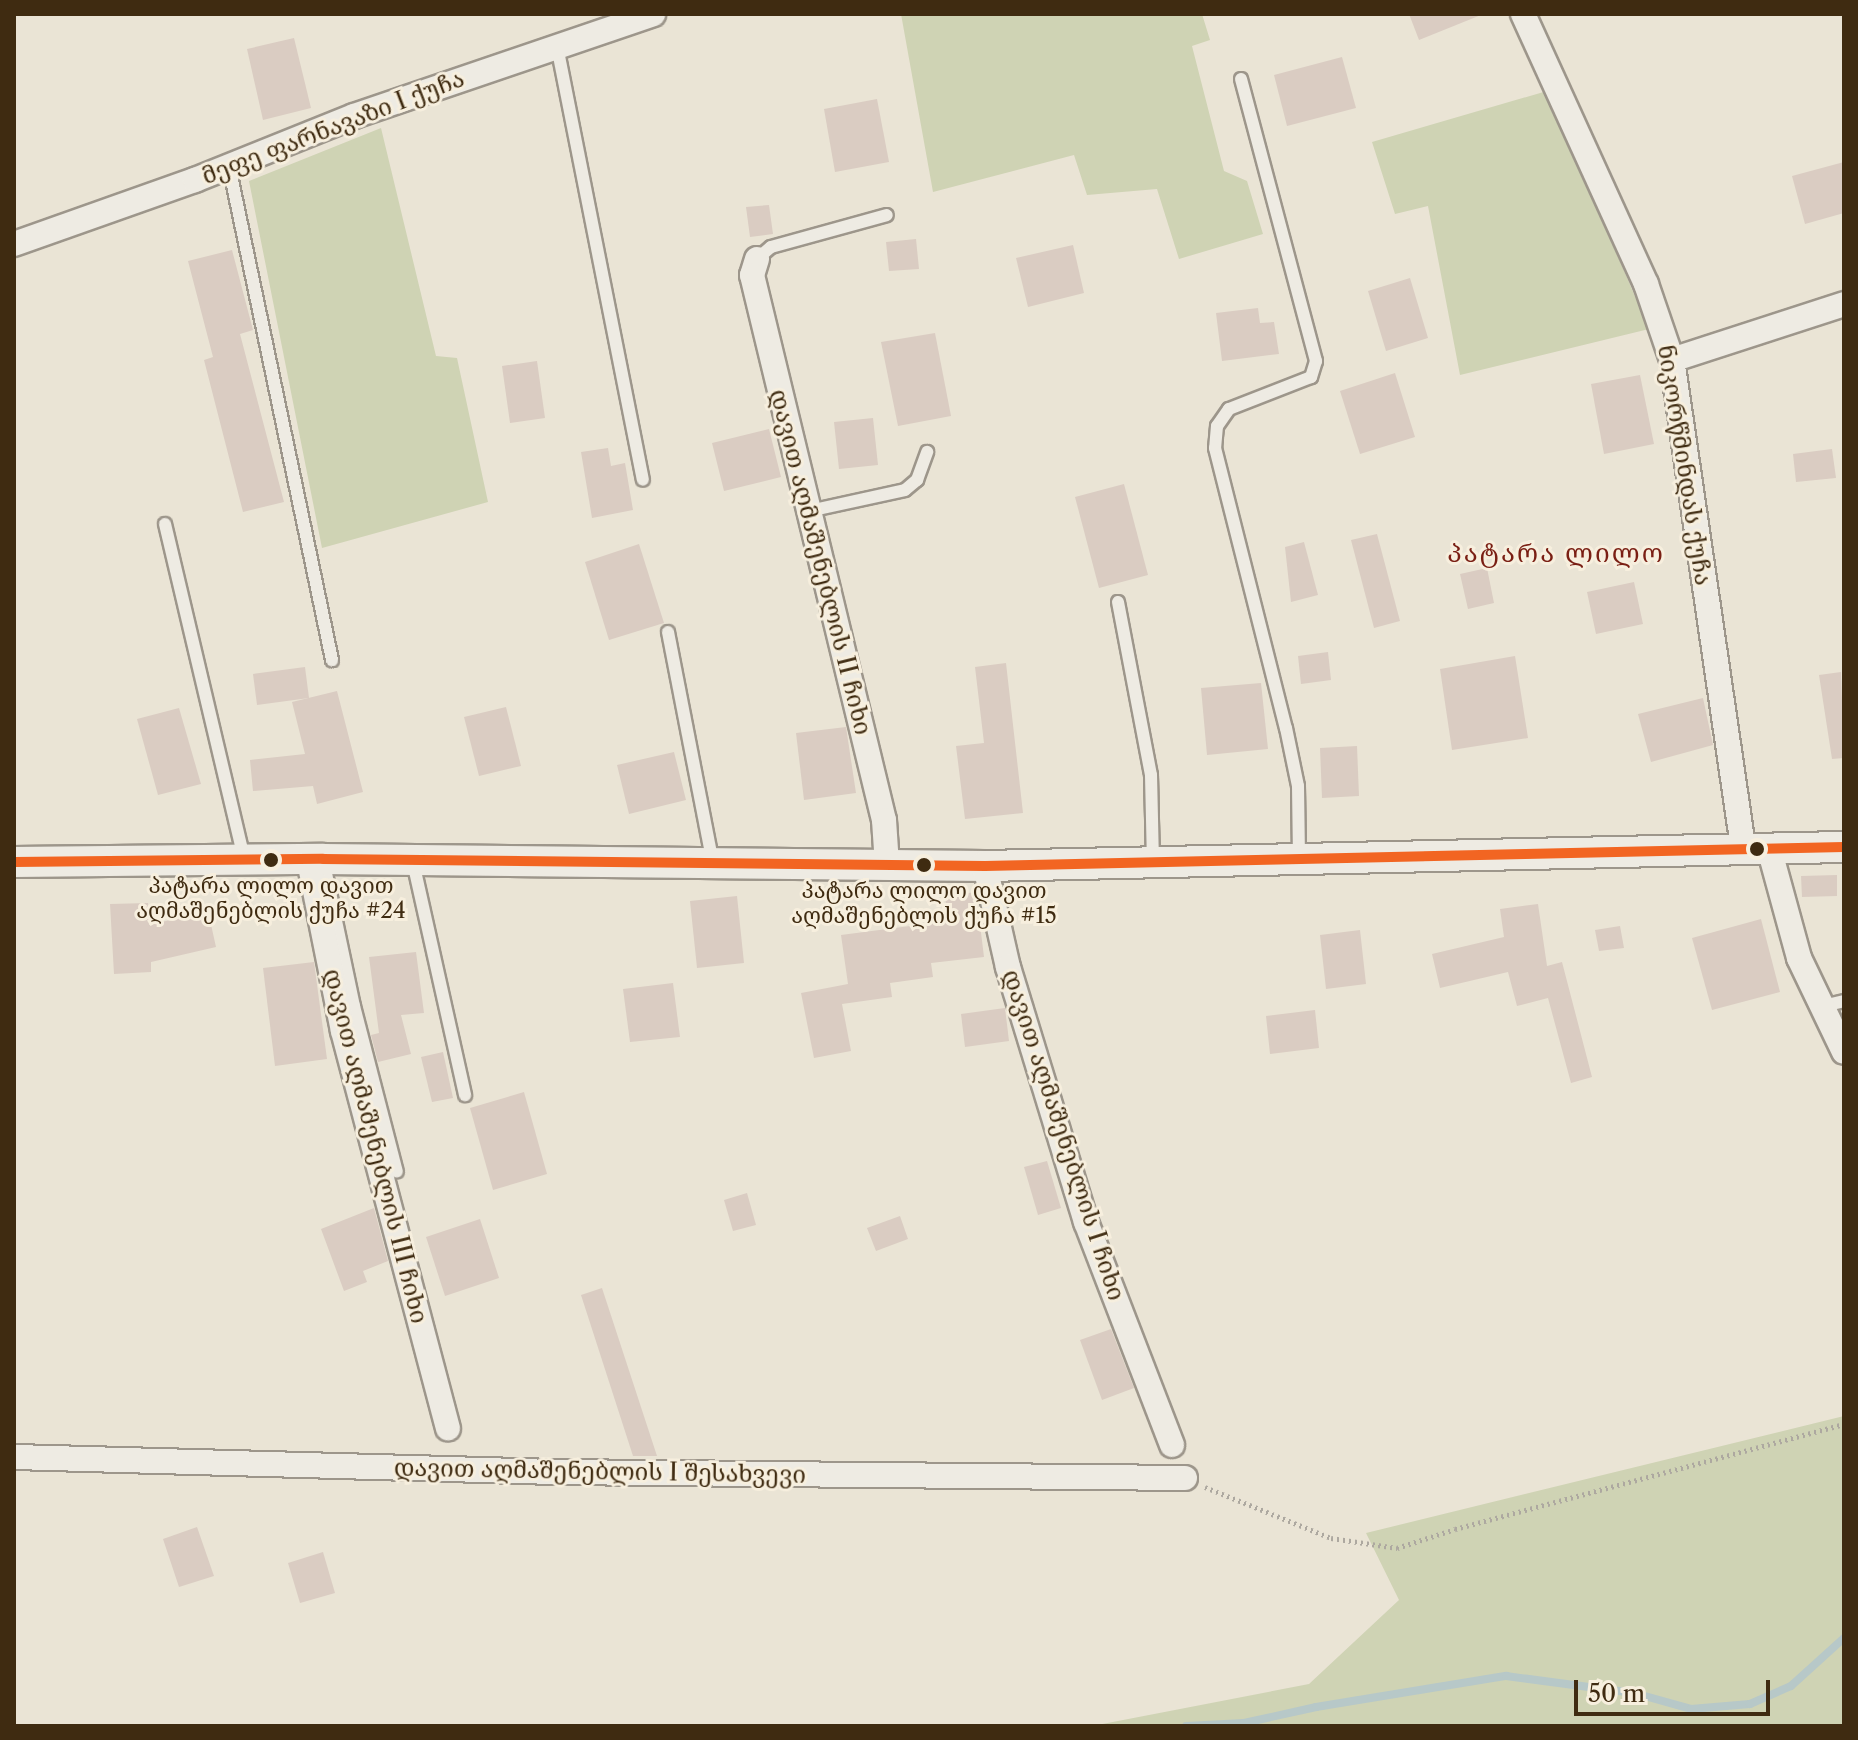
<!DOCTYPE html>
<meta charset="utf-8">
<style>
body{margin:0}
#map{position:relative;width:1858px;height:1740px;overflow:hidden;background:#eae4d5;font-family:"Libre Caslon Text","Noto Serif Georgian",serif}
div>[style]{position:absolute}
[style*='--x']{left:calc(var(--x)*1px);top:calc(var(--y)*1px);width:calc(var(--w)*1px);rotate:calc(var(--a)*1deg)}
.green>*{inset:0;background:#cfd3b4}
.stream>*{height:8px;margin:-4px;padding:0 4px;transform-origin:4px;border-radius:4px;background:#b7c8c8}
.building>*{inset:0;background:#daccc2}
.path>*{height:5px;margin-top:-2.5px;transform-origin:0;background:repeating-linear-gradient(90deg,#ada8a0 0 2px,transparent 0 6px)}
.roads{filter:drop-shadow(2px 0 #9d968b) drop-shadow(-2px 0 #9d968b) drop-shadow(0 2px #9d968b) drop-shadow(0 -2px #9d968b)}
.service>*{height:12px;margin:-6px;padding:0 6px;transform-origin:6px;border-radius:6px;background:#eeebe3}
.minor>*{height:24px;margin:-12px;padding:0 12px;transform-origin:12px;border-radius:12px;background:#eeebe3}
.tertiary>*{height:30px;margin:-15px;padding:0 15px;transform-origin:15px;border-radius:15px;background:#eeebe3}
.bus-1>*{height:10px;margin:-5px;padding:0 5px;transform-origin:5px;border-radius:5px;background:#f26522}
.dots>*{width:22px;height:22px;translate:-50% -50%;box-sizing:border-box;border:4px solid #f7efde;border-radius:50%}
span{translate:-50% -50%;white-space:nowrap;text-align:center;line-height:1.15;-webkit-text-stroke:6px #f7efde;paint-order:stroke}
.bus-label{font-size:22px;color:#3f2b11}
.street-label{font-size:24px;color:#3f2b11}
.neighbourhood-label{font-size:26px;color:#7a1f14;letter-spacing:2px}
.frame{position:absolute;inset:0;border:16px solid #3f2b11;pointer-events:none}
.scale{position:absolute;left:1574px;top:1680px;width:196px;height:36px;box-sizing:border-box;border:4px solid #3f2b11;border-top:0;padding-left:10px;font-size:24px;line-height:28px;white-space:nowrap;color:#3f2b11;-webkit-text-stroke:6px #f7efde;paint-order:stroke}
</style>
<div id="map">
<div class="green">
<i style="clip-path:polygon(901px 14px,1202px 14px,1210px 40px,1192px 46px,1224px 171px,1247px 181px,1263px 234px,1179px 259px,1157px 189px,1087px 195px,1074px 155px,933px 192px)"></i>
<i style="clip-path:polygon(1547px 91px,1649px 329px,1460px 375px,1428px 206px,1395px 214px,1372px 142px)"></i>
<i style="clip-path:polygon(381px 128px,436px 356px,457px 358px,488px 502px,322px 548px,249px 181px)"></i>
<i style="clip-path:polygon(1844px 1416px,1844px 1726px,1092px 1726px,1309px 1684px,1399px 1600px,1366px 1533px)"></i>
</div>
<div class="stream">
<i style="--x:1186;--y:1726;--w:58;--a:-3"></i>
<i style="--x:1244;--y:1723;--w:74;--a:-12.5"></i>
<i style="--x:1316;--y:1707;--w:193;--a:-9.3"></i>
<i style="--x:1506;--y:1676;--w:129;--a:7.6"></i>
<i style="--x:1634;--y:1693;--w:59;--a:15.7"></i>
<i style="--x:1691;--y:1709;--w:59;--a:-4.8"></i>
<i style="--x:1750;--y:1704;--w:45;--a:-23.7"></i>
<i style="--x:1791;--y:1686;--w:72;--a:-42.2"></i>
</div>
<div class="building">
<i style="clip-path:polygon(1409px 14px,1481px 14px,1481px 15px,1419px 40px)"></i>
<i style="clip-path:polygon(294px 38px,311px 108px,263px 120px,247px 49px)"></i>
<i style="clip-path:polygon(1342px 57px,1356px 108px,1287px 126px,1274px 75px)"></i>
<i style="clip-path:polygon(877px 99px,889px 162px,835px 172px,824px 109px)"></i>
<i style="clip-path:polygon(1844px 162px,1844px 213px,1805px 224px,1792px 176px)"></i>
<i style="clip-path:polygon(769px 205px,773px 234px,750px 237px,746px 207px)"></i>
<i style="clip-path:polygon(916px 239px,919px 269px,889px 271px,886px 242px)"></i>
<i style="clip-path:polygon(1073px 245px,1084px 293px,1028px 307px,1016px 258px)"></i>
<i style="clip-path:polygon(232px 250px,253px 330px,240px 334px,284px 502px,243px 512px,204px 360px,213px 357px,188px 261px)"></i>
<i style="clip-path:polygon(1410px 278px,1428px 338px,1386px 351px,1368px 291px)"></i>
<i style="clip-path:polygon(1258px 308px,1260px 323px,1274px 322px,1279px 354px,1222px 361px,1216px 313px)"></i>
<i style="clip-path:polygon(935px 333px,951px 416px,898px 426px,881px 342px)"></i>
<i style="clip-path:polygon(537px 361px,545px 418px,510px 423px,502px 366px)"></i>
<i style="clip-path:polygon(1395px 373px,1415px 437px,1360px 454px,1340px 391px)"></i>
<i style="clip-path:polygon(1640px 375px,1654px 444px,1604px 454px,1591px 384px)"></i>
<i style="clip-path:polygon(873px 418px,878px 465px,839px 469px,834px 422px)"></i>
<i style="clip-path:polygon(769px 429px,781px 477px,724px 491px,712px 443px)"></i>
<i style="clip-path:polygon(608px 448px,611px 466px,625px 463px,633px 510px,592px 518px,581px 452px)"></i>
<i style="clip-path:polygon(1832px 449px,1836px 478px,1796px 482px,1793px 454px)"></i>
<i style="clip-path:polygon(1124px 484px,1148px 575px,1099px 588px,1075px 497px)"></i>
<i style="clip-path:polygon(1377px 534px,1400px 621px,1374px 628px,1351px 540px)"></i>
<i style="clip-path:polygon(1304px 542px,1318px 595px,1291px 602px,1285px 547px)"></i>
<i style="clip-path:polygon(639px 544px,664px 623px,609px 640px,585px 562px)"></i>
<i style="clip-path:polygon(1487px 568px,1494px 603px,1468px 609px,1460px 574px)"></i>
<i style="clip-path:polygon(1634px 582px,1643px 624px,1596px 634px,1587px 592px)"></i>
<i style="clip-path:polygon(1328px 652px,1331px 680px,1301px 684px,1298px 656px)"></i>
<i style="clip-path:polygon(1515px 656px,1528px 738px,1452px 750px,1440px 669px)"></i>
<i style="clip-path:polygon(1006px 663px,1023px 813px,965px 819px,956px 746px,984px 743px,975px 667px)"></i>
<i style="clip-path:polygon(305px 667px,309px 698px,257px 705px,253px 674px)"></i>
<i style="clip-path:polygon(1841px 672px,1844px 758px,1832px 759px,1819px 675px)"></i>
<i style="clip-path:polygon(1261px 683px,1268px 749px,1207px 755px,1201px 688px)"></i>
<i style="clip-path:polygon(337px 691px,363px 792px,317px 804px,313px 786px,253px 791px,250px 760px,305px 754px,292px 702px)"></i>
<i style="clip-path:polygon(1703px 698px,1713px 745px,1651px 762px,1638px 714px)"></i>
<i style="clip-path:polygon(506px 707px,521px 766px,479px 776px,464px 717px)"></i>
<i style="clip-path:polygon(179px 708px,201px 784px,158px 795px,137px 719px)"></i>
<i style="clip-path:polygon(846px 727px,856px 793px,804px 800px,796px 733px)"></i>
<i style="clip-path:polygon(1357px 746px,1359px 796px,1322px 798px,1320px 748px)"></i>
<i style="clip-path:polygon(674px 752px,686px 800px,629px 814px,617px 765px)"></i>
<i style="clip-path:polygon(1837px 875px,1837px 896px,1802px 897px,1801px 876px)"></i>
<i style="clip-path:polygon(976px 892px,984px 957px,931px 963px,933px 977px,890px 983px,892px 997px,842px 1004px,851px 1051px,814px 1058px,801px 993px,848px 984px,841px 935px,933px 923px,933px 913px,947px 912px,945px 896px)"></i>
<i style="clip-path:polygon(737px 896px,744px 963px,697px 968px,690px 901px)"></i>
<i style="clip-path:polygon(148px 903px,149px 925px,208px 911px,216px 947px,151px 962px,151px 972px,114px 974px,110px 904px)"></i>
<i style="clip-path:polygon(1538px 904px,1547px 966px,1562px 962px,1592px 1077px,1571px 1083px,1548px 998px,1517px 1006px,1508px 972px,1440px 988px,1432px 954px,1504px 937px,1500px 909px)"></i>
<i style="clip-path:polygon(1761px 919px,1780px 992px,1712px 1010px,1692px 938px)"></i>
<i style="clip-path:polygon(1620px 926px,1624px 948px,1599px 951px,1595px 930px)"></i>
<i style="clip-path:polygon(1360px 930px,1366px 984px,1326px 989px,1320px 935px)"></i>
<i style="clip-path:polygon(416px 952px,424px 1013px,401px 1015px,411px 1054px,378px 1062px,371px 1035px,379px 1033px,369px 957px)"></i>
<i style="clip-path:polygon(314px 962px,327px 1059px,275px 1066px,263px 968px)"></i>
<i style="clip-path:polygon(673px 983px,680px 1037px,630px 1042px,623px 989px)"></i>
<i style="clip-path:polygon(1005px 1008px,1009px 1041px,965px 1047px,961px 1014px)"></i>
<i style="clip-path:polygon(1315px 1010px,1319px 1048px,1270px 1054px,1266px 1016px)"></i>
<i style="clip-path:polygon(443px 1052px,453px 1098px,432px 1102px,421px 1057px)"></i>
<i style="clip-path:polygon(524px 1092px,547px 1174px,493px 1190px,470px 1108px)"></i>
<i style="clip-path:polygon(1047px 1161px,1061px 1208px,1038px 1215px,1024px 1167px)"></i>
<i style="clip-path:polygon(747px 1193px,756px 1225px,733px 1231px,724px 1200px)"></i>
<i style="clip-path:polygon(374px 1208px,388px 1261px,363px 1271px,367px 1282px,344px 1291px,321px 1229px)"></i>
<i style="clip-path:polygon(900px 1216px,908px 1239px,876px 1251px,867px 1228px)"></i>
<i style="clip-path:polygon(480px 1219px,499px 1278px,445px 1296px,426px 1237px)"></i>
<i style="clip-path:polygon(602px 1288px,657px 1456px,633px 1456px,581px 1295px)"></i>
<i style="clip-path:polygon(1111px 1329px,1134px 1388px,1102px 1400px,1080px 1340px)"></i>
<i style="clip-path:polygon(197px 1527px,214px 1576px,179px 1587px,163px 1539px)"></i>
<i style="clip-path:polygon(323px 1552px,335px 1593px,300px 1603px,288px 1563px)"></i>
</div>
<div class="path">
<i style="--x:1205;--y:1487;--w:136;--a:22"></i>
<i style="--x:1331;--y:1538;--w:67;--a:8.6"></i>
<i style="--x:1397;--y:1548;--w:61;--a:-18.1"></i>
<i style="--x:1455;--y:1529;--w:403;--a:-15.1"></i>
</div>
<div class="roads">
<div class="service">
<i style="--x:557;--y:46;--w:442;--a:78.8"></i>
<i style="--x:1241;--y:79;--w:292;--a:75.1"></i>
<i style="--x:1316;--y:361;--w:17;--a:107"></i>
<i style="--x:1311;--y:377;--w:88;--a:158.7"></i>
<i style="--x:1229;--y:409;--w:21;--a:125"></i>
<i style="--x:1217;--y:426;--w:22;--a:95"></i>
<i style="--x:1215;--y:448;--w:289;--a:75.8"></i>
<i style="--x:1286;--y:728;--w:59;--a:78.3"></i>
<i style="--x:1298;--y:786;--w:72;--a:89.2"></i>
<i style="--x:229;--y:166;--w:505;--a:78.22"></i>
<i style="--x:757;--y:259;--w:18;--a:-41"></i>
<i style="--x:771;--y:247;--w:120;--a:-15.4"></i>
<i style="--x:809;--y:511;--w:98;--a:-12.3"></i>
<i style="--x:905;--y:490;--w:16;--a:-40"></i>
<i style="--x:917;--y:480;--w:30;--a:-70"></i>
<i style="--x:165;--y:524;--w:344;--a:76.7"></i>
<i style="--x:1118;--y:602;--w:176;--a:79.2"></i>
<i style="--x:1151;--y:775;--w:86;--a:88.7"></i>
<i style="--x:668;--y:632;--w:236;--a:79"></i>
<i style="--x:323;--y:859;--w:150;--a:78.1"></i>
<i style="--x:354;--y:1006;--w:171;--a:75.5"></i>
<i style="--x:413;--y:862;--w:239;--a:77.4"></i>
<i style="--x:1823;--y:1006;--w:22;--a:-13"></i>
</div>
<div class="minor">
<i style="--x:1523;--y:14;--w:297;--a:65.5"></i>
<i style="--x:1646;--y:284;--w:80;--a:71.1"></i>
<i style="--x:1672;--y:360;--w:492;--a:81.7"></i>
<i style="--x:14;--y:244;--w:192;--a:-19.5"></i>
<i style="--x:195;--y:180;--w:171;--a:-21.9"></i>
<i style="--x:354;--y:116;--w:316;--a:-18.8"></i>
<i style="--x:757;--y:259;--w:17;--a:107"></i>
<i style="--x:752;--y:275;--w:561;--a:76.39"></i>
<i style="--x:884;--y:820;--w:45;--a:86.2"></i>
<i style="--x:1672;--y:360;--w:181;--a:-18"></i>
<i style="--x:1769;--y:848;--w:114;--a:74.7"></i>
<i style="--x:1799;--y:958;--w:104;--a:64.4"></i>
<i style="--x:309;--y:861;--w:173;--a:78.7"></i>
<i style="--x:343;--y:1031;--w:411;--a:75.2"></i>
<i style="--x:985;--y:866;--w:104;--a:77.2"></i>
<i style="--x:1008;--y:967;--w:267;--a:73"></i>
<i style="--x:1086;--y:1222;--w:239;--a:68.9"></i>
<i style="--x:14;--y:1457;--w:539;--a:1.59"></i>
<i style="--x:553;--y:1472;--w:632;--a:0.54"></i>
</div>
<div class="tertiary">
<i style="--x:14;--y:862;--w:309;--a:-0.6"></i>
<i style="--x:323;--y:859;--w:662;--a:0.61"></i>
<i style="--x:985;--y:866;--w:859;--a:-1.27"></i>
</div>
</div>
<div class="bus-1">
<i style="--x:14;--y:862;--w:309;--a:-0.6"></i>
<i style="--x:323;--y:859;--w:662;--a:0.61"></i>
<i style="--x:985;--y:866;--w:859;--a:-1.27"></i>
</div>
<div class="dots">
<i style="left:1757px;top:849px;background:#3f2b11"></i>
<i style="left:271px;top:860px;background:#3f2b11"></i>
<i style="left:924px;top:865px;background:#3f2b11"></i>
</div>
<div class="bus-label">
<span style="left:271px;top:898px">პატარა ლილო დავით<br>აღმაშენებლის ქუჩა #24</span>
<span style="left:924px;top:903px">პატარა ლილო დავით<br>აღმაშენებლის ქუჩა #15</span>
</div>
<div class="street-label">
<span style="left:333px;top:127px;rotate:-21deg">მეფე ფარნავაზი I ქუჩა</span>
<span style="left:1685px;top:465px;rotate:81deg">ნიკორწმინდას ქუჩა</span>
<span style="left:821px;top:562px;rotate:76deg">დავით აღმაშენებლის II ჩიხი</span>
<span style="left:1064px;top:1135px;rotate:72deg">დავით აღმაშენებლის I ჩიხი</span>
<span style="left:376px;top:1146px;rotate:76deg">დავით აღმაშენებლის III ჩიხი</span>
<span style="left:600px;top:1471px;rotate:1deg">დავით აღმაშენებლის I შესახვევი</span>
</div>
<div class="neighbourhood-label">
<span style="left:1556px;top:554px">პატარა ლილო</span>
</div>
<div class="frame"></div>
<div class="scale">50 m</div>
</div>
